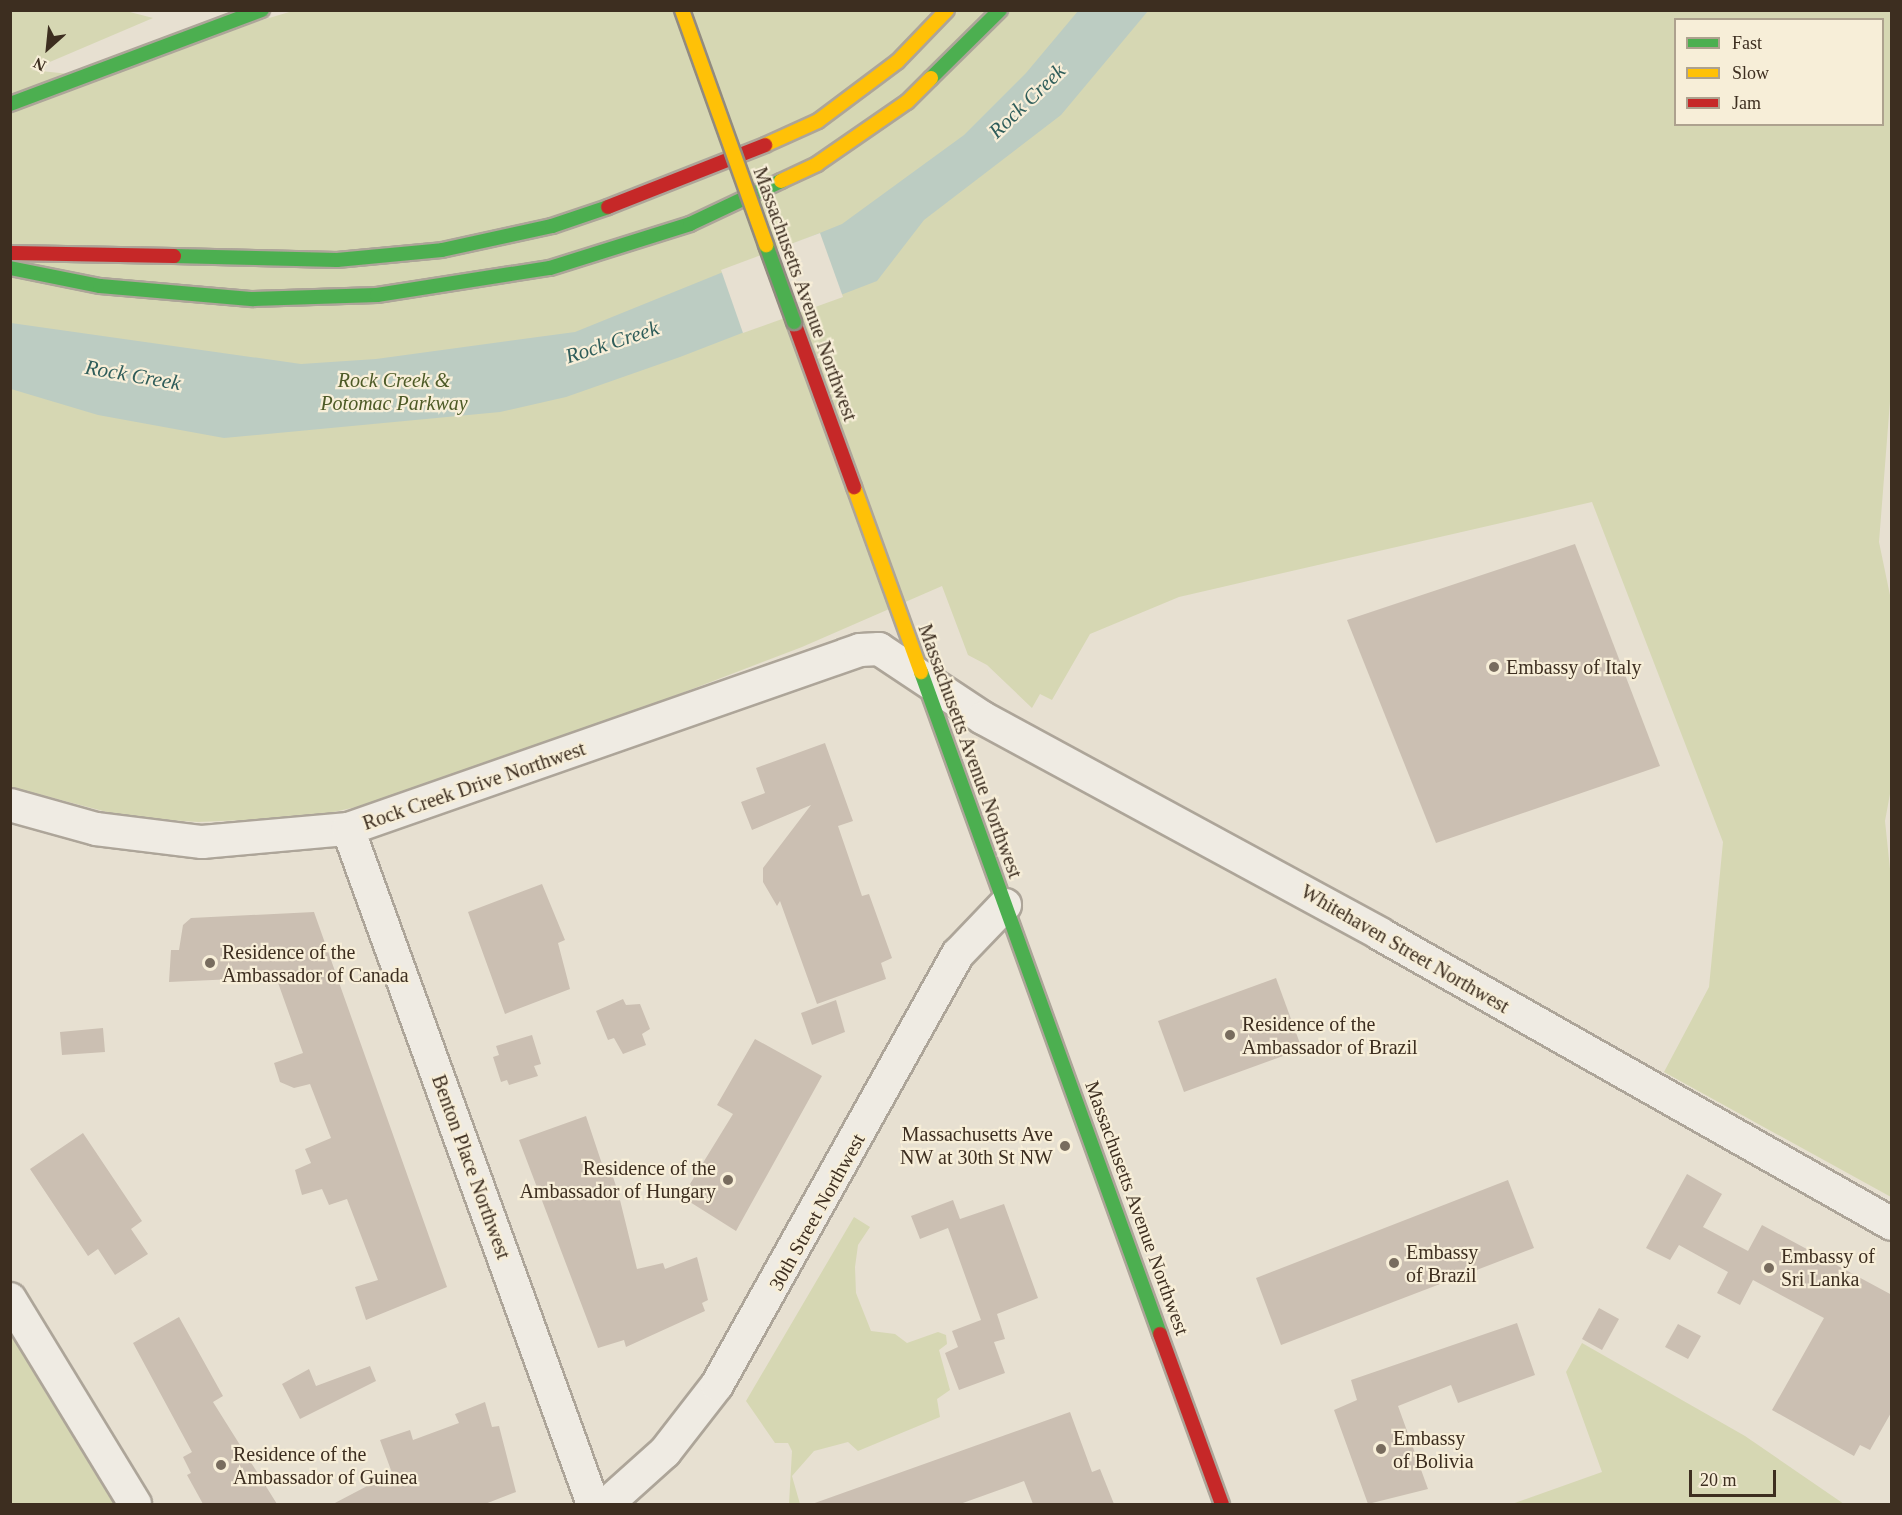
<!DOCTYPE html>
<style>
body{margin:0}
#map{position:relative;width:1902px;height:1515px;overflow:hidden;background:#e7e0d1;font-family:"Times New Roman",serif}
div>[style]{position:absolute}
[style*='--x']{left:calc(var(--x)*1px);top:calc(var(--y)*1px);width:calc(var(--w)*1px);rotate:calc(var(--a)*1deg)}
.green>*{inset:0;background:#d6d7b3}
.water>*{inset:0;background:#bcccc2}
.pier>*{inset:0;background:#e7e0d1}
.building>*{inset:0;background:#cbbfb2}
.roads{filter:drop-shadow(2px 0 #ada599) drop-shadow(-2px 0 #ada599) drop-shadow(0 2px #ada599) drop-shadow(0 -2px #ada599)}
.street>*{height:32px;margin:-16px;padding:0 16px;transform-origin:16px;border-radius:16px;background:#efebe3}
.fast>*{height:14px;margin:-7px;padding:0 7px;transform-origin:7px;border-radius:7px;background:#4caf50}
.slow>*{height:14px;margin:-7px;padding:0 7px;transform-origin:7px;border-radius:7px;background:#ffc107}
.jam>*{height:14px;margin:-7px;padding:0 7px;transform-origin:7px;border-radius:7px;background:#c62828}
.bridges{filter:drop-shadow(2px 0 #928b80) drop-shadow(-2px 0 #928b80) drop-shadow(0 2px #928b80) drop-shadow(0 -2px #928b80)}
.fast-bridge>*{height:14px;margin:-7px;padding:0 7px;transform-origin:7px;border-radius:7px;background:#4caf50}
.slow-bridge>*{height:14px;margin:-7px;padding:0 7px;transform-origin:7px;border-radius:7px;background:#ffc107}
.dots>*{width:16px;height:16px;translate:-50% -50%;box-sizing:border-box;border:3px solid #f7eed8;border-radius:50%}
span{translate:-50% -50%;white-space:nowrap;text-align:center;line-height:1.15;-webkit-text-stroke:4.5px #f7eed8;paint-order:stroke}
.street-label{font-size:20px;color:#3d2e20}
.park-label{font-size:20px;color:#4d5a26;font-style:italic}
.poi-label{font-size:20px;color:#3d2e20}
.left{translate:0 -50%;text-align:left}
.right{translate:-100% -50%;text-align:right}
.water-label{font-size:21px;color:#2f5d5a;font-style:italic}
.frame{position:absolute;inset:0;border:12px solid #3d2e20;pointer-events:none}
.legend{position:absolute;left:1674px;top:18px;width:210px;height:108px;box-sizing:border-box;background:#f7eed8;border:2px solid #ada18e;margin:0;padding:8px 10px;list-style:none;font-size:18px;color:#3d2e20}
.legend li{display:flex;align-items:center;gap:12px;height:30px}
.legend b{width:30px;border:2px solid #ada18e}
.north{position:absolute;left:18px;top:18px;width:60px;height:60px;-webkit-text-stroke:4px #f7eed8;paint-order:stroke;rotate:207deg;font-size:16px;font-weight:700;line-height:24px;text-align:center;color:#3d2e20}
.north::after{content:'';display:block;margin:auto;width:21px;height:27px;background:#3d2e20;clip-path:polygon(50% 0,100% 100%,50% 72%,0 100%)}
.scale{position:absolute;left:1689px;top:1470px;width:87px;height:27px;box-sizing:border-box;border:3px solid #3d2e20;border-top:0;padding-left:8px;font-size:18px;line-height:21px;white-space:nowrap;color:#3d2e20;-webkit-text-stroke:4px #f7eed8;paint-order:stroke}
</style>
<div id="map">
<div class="green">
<i style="clip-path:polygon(evenodd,296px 10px,1891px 11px,1892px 376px,1879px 542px,1892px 605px,1892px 783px,1885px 821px,1892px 888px,1891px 1197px,1664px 1072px,1709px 987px,1723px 842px,1592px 502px,1179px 597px,1090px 634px,1052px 700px,1040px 694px,1032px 708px,987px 665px,968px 655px,942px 586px,802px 647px,424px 792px,311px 817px,198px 822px,126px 817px,11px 787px,10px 11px,126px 11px,153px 18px,31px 70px,79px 75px,296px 10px,1676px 20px,1882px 20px,1882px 124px,1676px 124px,1676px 20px)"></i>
<i style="clip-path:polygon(854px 1217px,870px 1227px,858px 1245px,855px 1267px,856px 1293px,871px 1331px,895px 1334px,907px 1343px,938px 1332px,946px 1335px,947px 1344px,939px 1350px,950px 1390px,937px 1399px,940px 1417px,858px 1451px,848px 1442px,814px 1451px,792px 1476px,800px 1504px,789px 1504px,792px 1451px,788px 1443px,775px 1443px,746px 1401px)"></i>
<i style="clip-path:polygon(10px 1314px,36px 1343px,45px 1392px,118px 1504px,11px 1504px)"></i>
<i style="clip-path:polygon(1582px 1343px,1745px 1436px,1844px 1504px,1512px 1504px,1602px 1472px,1566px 1372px)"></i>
</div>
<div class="water">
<i style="clip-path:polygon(1078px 11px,1148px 11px,1061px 115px,924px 220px,877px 281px,680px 357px,566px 397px,500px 412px,224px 438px,98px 415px,11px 389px,11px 323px,301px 364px,376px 359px,575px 332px,842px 224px,964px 135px,1026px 73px)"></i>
</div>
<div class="pier">
<i style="clip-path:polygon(820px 233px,843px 297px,743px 333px,721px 270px)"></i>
</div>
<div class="building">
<i style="clip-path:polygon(1575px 544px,1660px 766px,1436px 843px,1347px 620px)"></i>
<i style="clip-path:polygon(825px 743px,853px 821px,838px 826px,862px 896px,869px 894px,892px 958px,881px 963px,886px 979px,817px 1004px,780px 901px,777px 906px,763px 882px,763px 868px,811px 805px,752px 830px,741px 802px,765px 793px,756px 768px)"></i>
<i style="clip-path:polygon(542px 884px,565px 940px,558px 943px,570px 989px,505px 1014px,468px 912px)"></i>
<i style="clip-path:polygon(314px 912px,447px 1287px,366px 1320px,355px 1287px,378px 1280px,347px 1199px,329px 1205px,322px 1189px,302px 1195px,295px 1170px,311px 1163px,305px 1149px,331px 1138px,310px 1084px,294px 1088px,280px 1082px,274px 1063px,303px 1053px,276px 977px,169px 982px,171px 950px,179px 950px,183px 925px,191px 918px)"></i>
<i style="clip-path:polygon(1276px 978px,1302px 1049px,1184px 1092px,1158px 1021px)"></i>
<i style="clip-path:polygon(623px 999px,626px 1005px,640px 1004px,650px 1029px,642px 1034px,646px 1045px,623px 1054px,614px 1038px,608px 1040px,596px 1011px)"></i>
<i style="clip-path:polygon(836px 1000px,845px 1032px,812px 1045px,801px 1013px)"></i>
<i style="clip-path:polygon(103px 1028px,105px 1052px,62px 1055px,60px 1032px)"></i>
<i style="clip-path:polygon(532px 1035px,541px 1064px,534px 1066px,538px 1076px,509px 1085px,507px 1080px,501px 1082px,493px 1057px,499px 1055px,496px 1046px)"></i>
<i style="clip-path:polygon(755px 1039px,822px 1076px,736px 1231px,682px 1197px,733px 1114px,717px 1105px)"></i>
<i style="clip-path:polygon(586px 1116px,603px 1167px,609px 1165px,618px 1192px,637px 1269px,663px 1263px,665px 1269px,697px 1257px,708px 1300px,702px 1303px,705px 1311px,626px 1347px,624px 1340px,598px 1348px,519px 1140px)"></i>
<i style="clip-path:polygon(83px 1133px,142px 1221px,131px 1229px,148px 1254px,115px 1275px,98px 1249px,88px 1256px,30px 1169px)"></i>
<i style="clip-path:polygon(1687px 1174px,1722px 1194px,1703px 1227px,1748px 1251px,1762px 1225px,1892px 1295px,1892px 1411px,1870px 1450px,1860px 1445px,1854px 1456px,1772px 1410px,1824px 1318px,1753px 1280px,1740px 1305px,1717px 1293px,1728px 1272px,1679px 1245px,1670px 1260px,1646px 1248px)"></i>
<i style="clip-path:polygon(1508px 1180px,1534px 1248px,1281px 1345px,1256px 1278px)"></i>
<i style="clip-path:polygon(953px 1200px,960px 1219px,1004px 1204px,1038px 1298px,997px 1314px,1005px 1339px,994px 1342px,1005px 1373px,959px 1390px,945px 1353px,958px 1347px,952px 1331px,981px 1320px,948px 1228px,920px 1239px,911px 1216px)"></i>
<i style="clip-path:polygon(1599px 1308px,1619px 1319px,1602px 1350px,1582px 1339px)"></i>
<i style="clip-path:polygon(179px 1317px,223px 1396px,213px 1402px,277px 1504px,203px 1504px,187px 1475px,191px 1473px,183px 1457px,192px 1452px,133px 1343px)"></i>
<i style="clip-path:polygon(1517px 1323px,1535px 1375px,1458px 1403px,1451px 1385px,1398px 1406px,1428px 1489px,1368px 1504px,1334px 1410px,1357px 1400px,1351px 1380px)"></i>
<i style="clip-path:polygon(1678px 1324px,1701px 1336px,1688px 1359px,1665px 1347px)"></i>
<i style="clip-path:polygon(370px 1366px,376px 1381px,300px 1419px,282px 1384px,309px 1369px,316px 1386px)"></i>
<i style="clip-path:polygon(485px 1402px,492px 1427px,499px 1426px,516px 1492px,485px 1504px,333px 1504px,392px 1473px,380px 1440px,410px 1430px,413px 1440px,459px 1423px,455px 1414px)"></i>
<i style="clip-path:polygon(1070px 1412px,1092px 1472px,1100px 1469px,1114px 1504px,1033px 1504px,1024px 1481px,960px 1504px,812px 1504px)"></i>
</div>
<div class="roads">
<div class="street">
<i style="--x:10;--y:805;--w:89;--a:15.6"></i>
<i style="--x:96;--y:829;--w:107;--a:7"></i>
<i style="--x:202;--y:842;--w:147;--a:-5.1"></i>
<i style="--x:348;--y:829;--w:542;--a:-19.27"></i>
<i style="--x:860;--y:650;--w:19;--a:-3"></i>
<i style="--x:879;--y:649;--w:125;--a:33.6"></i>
<i style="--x:983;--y:718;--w:452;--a:28.5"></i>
<i style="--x:1380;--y:934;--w:588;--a:29.53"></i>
<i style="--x:348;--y:829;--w:718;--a:70.05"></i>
<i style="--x:10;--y:1299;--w:240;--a:58.6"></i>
<i style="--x:607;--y:1504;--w:78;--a:-41.9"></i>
<i style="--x:665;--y:1452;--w:85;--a:-52.2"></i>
<i style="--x:717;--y:1385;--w:494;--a:-60.8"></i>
<i style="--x:958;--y:954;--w:68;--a:-46.2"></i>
</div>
<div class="fast">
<i style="--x:931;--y:78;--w:97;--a:-44.6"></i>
<i style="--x:10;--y:104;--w:269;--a:-20.5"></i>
<i style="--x:174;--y:256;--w:163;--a:1.4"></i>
<i style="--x:337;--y:260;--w:105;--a:-5.4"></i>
<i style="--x:442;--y:250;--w:113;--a:-12.3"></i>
<i style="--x:552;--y:226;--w:59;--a:-18.7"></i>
<i style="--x:10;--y:268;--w:92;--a:11.3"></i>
<i style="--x:100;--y:286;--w:154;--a:4.9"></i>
<i style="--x:253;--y:299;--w:124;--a:-1.8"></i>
<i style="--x:377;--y:295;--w:175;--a:-8.9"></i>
<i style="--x:550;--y:268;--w:147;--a:-17.4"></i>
<i style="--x:690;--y:224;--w:101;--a:-25.3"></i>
<i style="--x:921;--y:672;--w:704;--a:70.15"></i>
</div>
<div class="slow">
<i style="--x:765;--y:145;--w:58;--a:-24.4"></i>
<i style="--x:818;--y:121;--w:99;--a:-36.8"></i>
<i style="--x:897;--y:62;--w:72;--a:-46.1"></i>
<i style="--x:781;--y:181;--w:40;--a:-25"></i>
<i style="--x:817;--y:164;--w:109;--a:-34.6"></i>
<i style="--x:907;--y:102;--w:34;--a:-45"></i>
<i style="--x:854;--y:487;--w:197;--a:70.1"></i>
</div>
<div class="jam">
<i style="--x:608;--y:207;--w:169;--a:-21.5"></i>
<i style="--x:12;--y:253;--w:162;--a:1.1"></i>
<i style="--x:794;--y:322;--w:176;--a:70"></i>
<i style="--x:1160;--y:1334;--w:181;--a:70"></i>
</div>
</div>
<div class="bridges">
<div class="fast-bridge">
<i style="--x:766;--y:245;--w:82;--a:70"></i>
</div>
<div class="slow-bridge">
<i style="--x:682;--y:10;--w:250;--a:70.3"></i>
</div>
</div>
<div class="dots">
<i style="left:1494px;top:667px;background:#786c5e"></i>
<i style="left:210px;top:963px;background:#786c5e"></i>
<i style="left:1230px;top:1035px;background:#786c5e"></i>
<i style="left:1065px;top:1146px;background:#786c5e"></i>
<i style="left:728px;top:1180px;background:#786c5e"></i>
<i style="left:1394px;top:1263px;background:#786c5e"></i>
<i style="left:1769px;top:1268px;background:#786c5e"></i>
<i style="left:1381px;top:1449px;background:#786c5e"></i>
<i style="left:221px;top:1465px;background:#786c5e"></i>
</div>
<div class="street-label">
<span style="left:805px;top:294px;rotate:70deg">Massachusetts Avenue Northwest</span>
<span style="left:970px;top:751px;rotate:70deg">Massachusetts Avenue Northwest</span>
<span style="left:474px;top:786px;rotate:-19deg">Rock Creek Drive Northwest</span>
<span style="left:1405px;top:949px;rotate:30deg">Whitehaven Street Northwest</span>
<span style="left:471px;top:1167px;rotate:70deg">Benton Place Northwest</span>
<span style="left:1137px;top:1208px;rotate:70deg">Massachusetts Avenue Northwest</span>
<span style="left:817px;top:1212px;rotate:-61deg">30th Street Northwest</span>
</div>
<div class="park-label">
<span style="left:394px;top:392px">Rock Creek &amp;<br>Potomac Parkway</span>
</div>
<div class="poi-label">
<span class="left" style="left:1506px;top:667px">Embassy of Italy</span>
<span class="left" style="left:222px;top:964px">Residence of the<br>Ambassador of Canada</span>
<span class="left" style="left:1242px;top:1036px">Residence of the<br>Ambassador of Brazil</span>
<span class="right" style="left:1053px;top:1146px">Massachusetts Ave<br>NW at 30th St NW</span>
<span class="right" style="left:716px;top:1180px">Residence of the<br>Ambassador of Hungary</span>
<span class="left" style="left:1406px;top:1264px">Embassy<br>of Brazil</span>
<span class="left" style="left:1781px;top:1268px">Embassy of<br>Sri Lanka</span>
<span class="left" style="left:1393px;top:1450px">Embassy<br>of Bolivia</span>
<span class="left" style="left:233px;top:1466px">Residence of the<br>Ambassador of Guinea</span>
</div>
<div class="water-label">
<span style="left:1027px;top:101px;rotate:-44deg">Rock Creek</span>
<span style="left:612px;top:342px;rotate:-18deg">Rock Creek</span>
<span style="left:133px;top:375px;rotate:10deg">Rock Creek</span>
</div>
<div class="frame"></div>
<ul class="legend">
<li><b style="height:8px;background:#4caf50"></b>Fast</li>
<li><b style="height:8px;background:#ffc107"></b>Slow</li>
<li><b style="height:8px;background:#c62828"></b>Jam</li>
</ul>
<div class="north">N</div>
<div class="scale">20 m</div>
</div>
